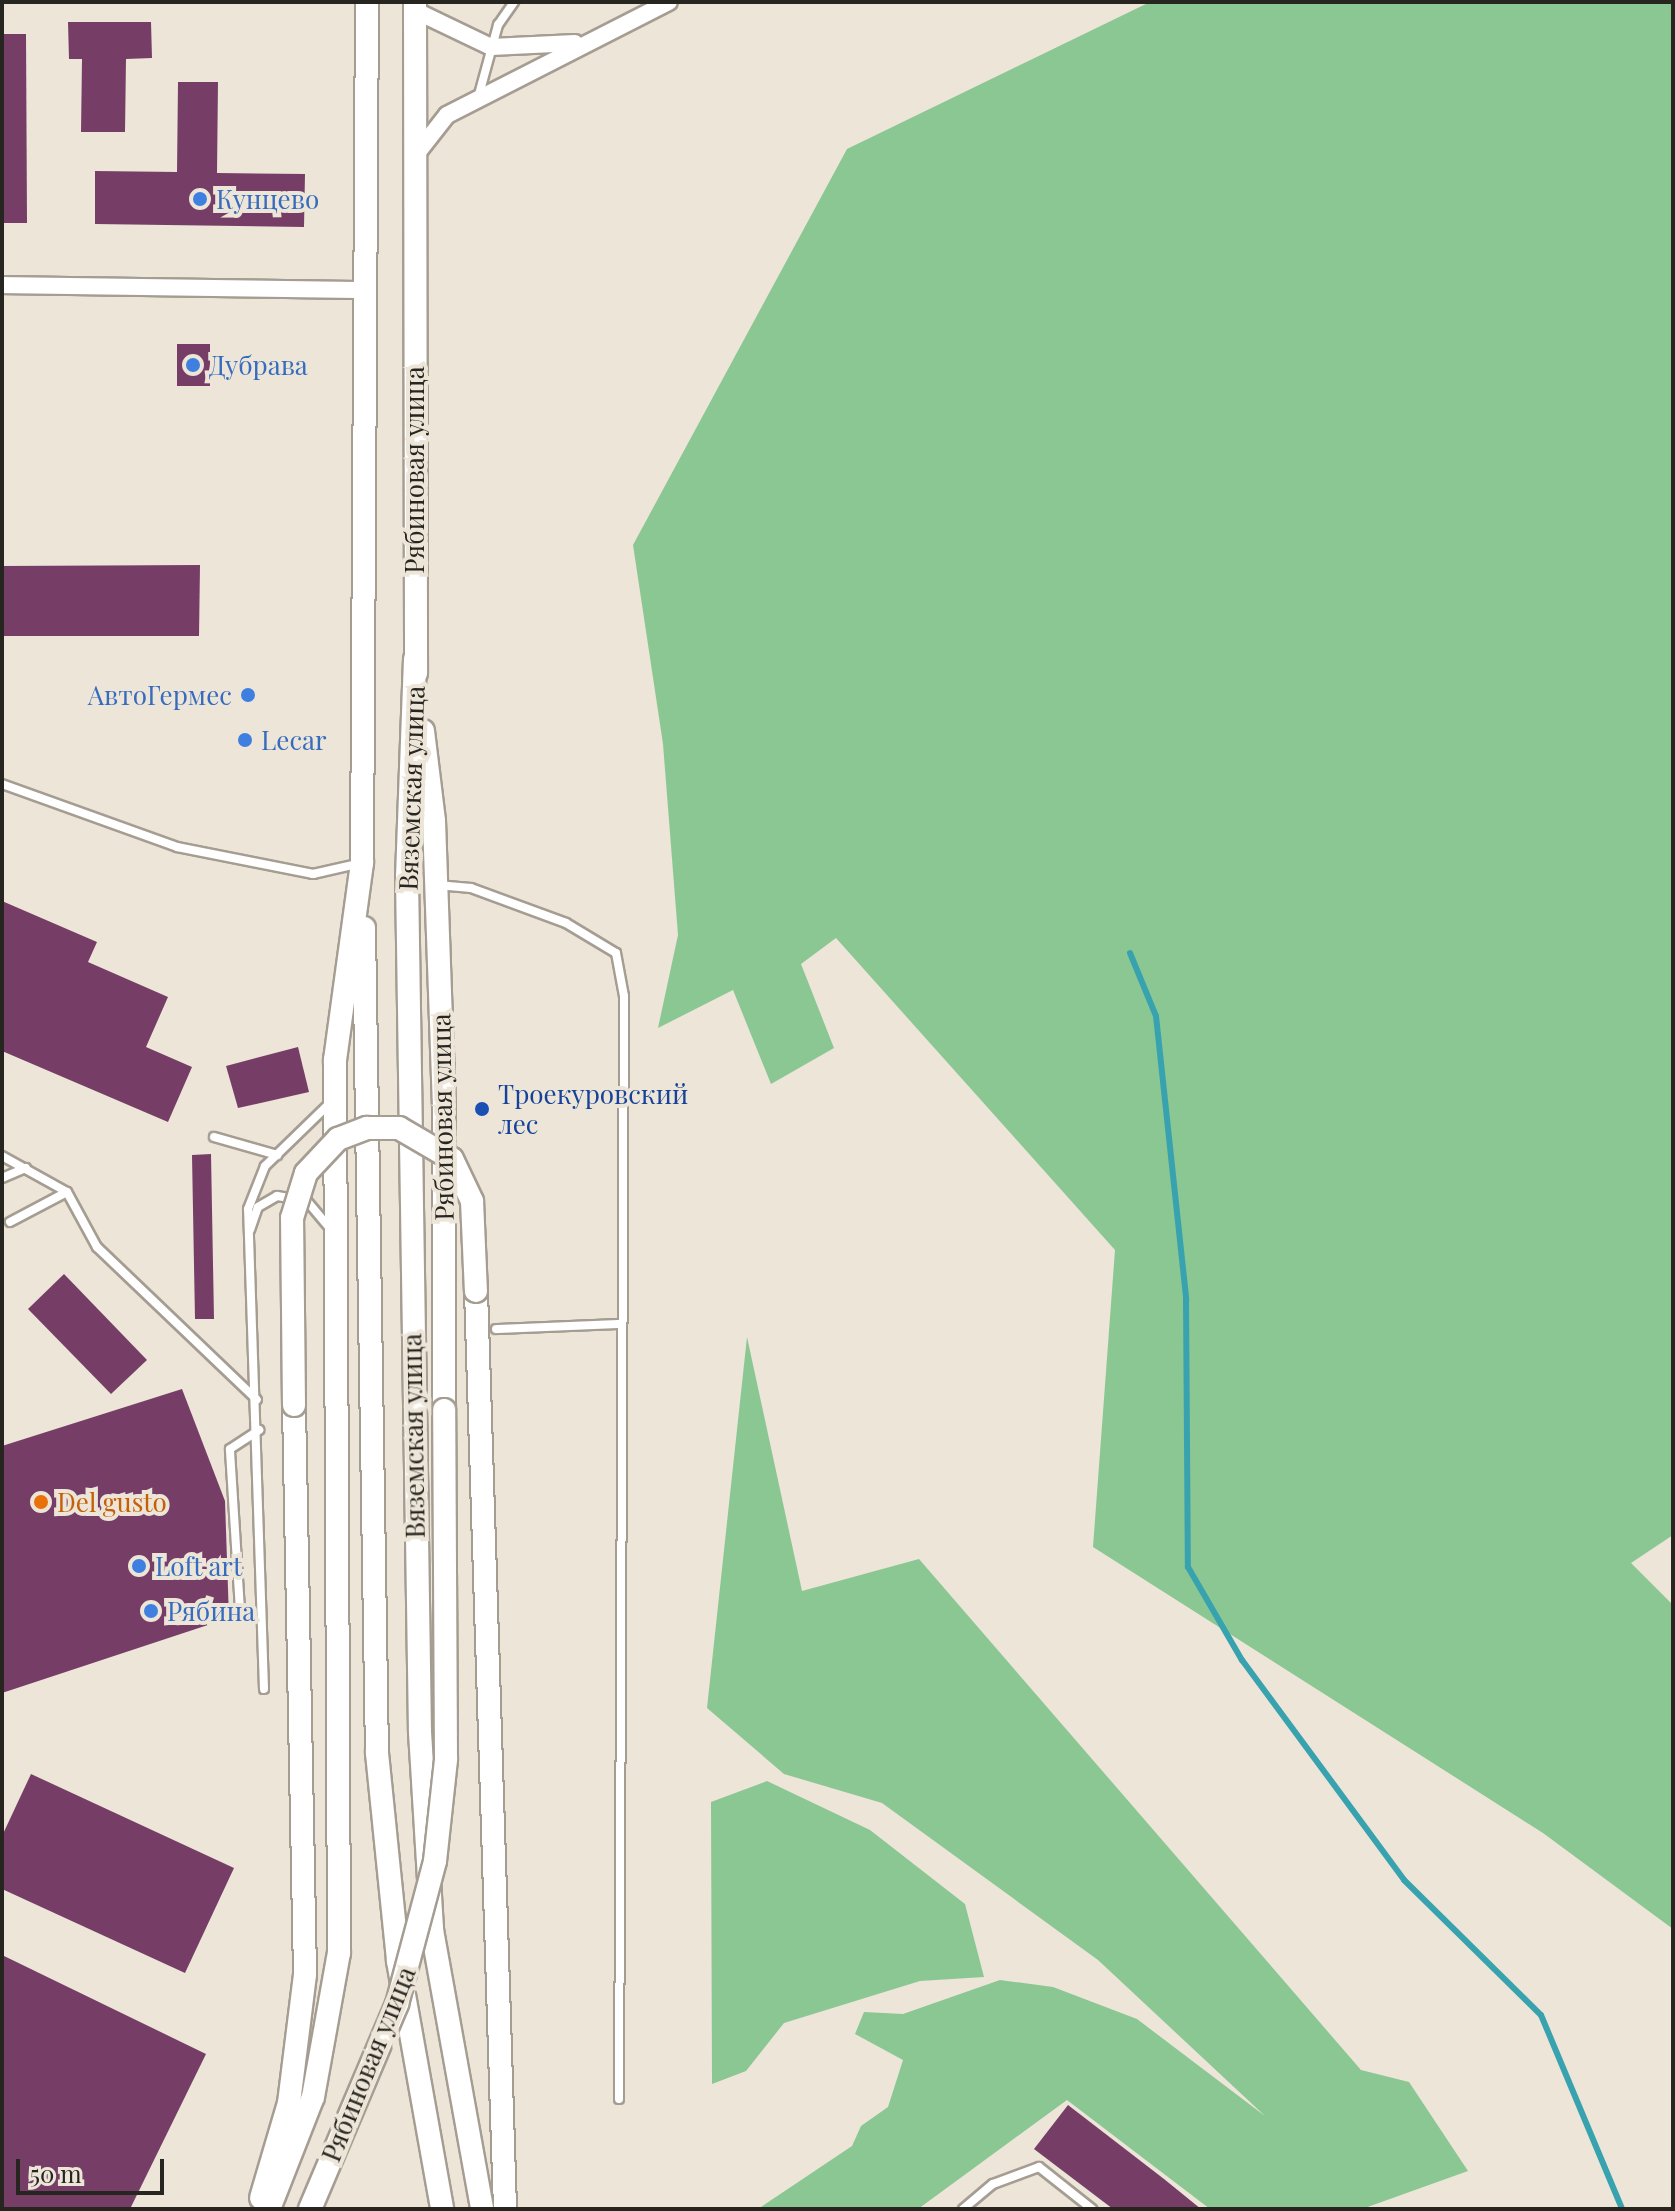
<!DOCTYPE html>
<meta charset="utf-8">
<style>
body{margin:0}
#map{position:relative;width:1675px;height:2211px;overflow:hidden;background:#ece5d8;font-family:"Playfair Display",serif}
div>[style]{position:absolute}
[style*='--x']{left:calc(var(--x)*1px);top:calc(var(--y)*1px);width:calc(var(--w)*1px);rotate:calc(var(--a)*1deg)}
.forest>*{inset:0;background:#8bc793}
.stream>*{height:6px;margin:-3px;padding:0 3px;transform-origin:3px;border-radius:3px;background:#38a3af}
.building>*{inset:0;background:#763e67}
.roads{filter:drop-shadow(2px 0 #a59d92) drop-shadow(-2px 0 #a59d92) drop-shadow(0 2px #a59d92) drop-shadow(0 -2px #a59d92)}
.lane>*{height:8px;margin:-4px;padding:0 4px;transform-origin:4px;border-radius:4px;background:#fff}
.street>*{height:16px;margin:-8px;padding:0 8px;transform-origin:8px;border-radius:8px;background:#fff}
.secondary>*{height:22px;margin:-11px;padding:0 11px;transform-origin:11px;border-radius:11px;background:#fff}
.bridges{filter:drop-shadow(2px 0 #a59d92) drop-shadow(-2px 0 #a59d92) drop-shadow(0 2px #a59d92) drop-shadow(0 -2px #a59d92)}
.secondary-bridge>*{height:22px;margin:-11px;padding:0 11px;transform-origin:11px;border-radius:11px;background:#fff}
.dots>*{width:22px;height:22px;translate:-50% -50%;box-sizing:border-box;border:4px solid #ece5d8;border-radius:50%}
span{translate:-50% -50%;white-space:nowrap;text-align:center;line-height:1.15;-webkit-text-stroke:8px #ece5d8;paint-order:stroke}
.shop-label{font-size:26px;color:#366cbe}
.left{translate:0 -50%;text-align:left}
.right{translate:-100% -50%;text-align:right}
.street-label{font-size:26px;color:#272520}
.transit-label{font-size:26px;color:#164399}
.food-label{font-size:26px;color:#c56008}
.frame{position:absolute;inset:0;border:4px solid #272520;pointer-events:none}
.scale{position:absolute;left:16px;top:2159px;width:148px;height:36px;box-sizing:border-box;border:4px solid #272520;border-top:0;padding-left:10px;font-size:24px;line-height:28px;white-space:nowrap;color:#272520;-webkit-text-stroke:6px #ece5d8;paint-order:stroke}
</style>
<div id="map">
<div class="forest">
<i style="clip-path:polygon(1150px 2px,1673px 2px,1673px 1535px,1631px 1563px,1673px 1605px,1673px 1929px,1543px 1833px,1093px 1547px,1115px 1250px,836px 938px,801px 964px,834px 1048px,771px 1084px,733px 990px,658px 1028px,678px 935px,663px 744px,633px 545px,847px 149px)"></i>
<i style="clip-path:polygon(747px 1337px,802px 1591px,919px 1559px,1361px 2070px,1409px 2082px,1468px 2171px,1362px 2209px,1210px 2209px,1067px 2100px,918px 2209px,758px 2209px,852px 2146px,861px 2126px,888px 2107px,903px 2060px,855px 2034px,864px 2012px,903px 2014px,1000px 1980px,1053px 1987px,1137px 2019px,1265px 2116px,1098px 1960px,882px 1803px,784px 1774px,707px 1708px)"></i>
<i style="clip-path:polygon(767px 1781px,870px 1830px,965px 1904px,984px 1977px,920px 1981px,784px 2023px,746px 2071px,712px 2084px,711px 1802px)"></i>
</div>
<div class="stream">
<i style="--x:1130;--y:953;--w:68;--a:67.6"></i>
<i style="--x:1156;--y:1016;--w:285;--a:83.9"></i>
<i style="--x:1186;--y:1299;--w:268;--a:89.6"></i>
<i style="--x:1188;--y:1567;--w:108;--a:59.9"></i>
<i style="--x:1242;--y:1660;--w:273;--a:53.6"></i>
<i style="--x:1404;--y:1880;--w:192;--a:44.6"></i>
<i style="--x:1541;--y:2015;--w:210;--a:67.3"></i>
</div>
<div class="building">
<i style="clip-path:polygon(68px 22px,151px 22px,152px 58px,126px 59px,125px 132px,81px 132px,82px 59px,69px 59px)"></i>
<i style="clip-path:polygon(2px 34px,26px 34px,27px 223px,2px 223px)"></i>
<i style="clip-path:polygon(178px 82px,218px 82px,217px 173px,305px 174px,304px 227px,95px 224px,95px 171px,177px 172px)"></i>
<i style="clip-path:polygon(177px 344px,210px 344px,210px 386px,177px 386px)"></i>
<i style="clip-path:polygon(200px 565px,199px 636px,2px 636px,2px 566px)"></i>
<i style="clip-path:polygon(2px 901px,97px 942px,88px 962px,168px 997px,146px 1047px,192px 1067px,168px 1122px,2px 1051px)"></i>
<i style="clip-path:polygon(298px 1047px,309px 1092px,238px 1108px,226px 1066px)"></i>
<i style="clip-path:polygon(211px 1154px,214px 1319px,195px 1319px,192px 1155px)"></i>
<i style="clip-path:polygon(64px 1274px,147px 1360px,111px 1394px,28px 1309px)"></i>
<i style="clip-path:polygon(182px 1389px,225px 1501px,229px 1618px,2px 1693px,2px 1446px)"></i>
<i style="clip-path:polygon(31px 1774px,234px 1868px,185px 1973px,2px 1889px,2px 1836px)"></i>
<i style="clip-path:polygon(2px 1955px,206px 2054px,130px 2209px,2px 2209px)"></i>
<i style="clip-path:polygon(1068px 2105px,1164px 2179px,1201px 2209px,1113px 2209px,1034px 2149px)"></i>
</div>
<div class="roads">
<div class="lane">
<i style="--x:478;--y:98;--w:76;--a:-74.7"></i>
<i style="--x:498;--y:25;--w:28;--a:-55"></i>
<i style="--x:2;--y:784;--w:186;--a:19.8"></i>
<i style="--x:177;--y:847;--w:139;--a:11.2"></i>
<i style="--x:313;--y:874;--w:49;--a:-12.9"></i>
<i style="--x:437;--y:885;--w:34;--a:5"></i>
<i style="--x:471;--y:888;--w:101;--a:20.2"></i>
<i style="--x:566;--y:923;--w:58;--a:31"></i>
<i style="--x:616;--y:953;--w:44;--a:79.5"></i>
<i style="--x:624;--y:996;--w:1103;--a:90.26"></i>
<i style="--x:214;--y:1137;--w:66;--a:15.9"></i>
<i style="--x:2;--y:1156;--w:74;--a:29"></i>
<i style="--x:67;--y:1192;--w:63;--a:61.4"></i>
<i style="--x:97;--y:1247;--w:221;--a:43.7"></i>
<i style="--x:2;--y:1178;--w:26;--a:-23"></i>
<i style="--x:10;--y:1222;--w:64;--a:-27.8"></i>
<i style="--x:250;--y:1230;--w:24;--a:-71"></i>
<i style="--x:258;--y:1207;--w:22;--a:-30"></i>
<i style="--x:277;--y:1196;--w:30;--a:9"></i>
<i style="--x:307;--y:1201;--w:33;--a:50"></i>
<i style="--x:496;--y:1329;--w:124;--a:-2.3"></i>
<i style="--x:240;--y:1610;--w:161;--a:-93.6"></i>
<i style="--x:230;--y:1449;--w:35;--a:-33"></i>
<i style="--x:264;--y:1689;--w:480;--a:-91.9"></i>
<i style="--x:248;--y:1209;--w:46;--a:-68.4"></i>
<i style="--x:265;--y:1166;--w:86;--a:-44.1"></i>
<i style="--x:963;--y:2209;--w:39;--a:-40"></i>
<i style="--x:993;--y:2184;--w:49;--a:-20.3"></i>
<i style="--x:1039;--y:2167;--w:68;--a:38.4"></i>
</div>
<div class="street">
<i style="--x:416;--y:11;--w:83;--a:25.6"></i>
<i style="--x:491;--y:47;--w:84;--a:-2.7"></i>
<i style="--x:418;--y:152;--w:47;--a:-51.9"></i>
<i style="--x:447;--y:115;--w:249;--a:-27"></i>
<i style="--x:2;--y:285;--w:365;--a:0.8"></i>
</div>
<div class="secondary">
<i style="--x:415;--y:2;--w:671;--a:89.91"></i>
<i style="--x:415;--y:659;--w:218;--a:92.1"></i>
<i style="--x:407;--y:877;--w:855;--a:89.13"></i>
<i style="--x:420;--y:1732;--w:198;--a:86.5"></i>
<i style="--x:432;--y:1930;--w:283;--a:79.8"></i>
<i style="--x:423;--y:731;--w:91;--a:83"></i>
<i style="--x:434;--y:821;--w:287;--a:88"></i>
<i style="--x:444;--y:1108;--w:302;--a:90"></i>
<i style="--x:364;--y:928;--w:825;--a:89.1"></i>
<i style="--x:377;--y:1753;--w:209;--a:84.2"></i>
<i style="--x:398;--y:1961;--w:252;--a:79.9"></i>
<i style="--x:476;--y:1291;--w:918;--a:88.19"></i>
<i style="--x:261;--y:2198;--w:99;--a:-73.6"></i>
<i style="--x:289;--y:2103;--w:130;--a:-82.9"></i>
<i style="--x:305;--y:1974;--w:569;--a:-91.11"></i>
<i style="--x:269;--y:2209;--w:120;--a:-68.6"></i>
<i style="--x:313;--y:2097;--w:146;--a:-79.8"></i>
<i style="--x:339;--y:1953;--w:893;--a:-90.26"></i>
<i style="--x:335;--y:1060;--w:199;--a:-82.2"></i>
<i style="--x:362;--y:863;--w:861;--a:-89.67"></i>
</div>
</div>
<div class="bridges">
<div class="secondary-bridge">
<i style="--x:294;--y:1405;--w:187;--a:-90.6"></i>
<i style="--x:292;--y:1218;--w:47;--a:-72.7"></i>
<i style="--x:306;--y:1173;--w:47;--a:-46.7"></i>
<i style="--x:338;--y:1139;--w:31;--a:-21"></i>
<i style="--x:367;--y:1128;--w:32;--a:0"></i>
<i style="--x:399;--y:1128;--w:61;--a:30.3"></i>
<i style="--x:452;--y:1159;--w:47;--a:64.5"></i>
<i style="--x:472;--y:1201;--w:90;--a:87.5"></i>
<i style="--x:310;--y:2209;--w:223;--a:-67"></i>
<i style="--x:397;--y:2004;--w:148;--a:-75.1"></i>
<i style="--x:435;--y:1861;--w:103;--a:-83.8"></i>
<i style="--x:446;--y:1759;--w:349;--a:-90.3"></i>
</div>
</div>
<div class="dots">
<i style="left:200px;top:199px;background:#3f7fe0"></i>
<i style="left:193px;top:365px;background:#3f7fe0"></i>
<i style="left:248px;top:695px;background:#3f7fe0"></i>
<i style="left:245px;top:740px;background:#3f7fe0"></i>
<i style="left:482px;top:1109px;background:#1a4fb4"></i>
<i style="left:41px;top:1502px;background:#e8710a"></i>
<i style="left:139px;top:1566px;background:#3f7fe0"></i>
<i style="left:151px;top:1611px;background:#3f7fe0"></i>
</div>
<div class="shop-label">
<span class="left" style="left:216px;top:199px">Кунцево</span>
<span class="left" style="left:209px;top:365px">Дубрава</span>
<span class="right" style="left:232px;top:695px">АвтоГермес</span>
<span class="left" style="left:261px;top:740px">Lecar</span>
<span class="left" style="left:155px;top:1566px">Loft art</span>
<span class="left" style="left:167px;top:1611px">Рябина</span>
</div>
<div class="street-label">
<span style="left:414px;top:470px;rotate:-90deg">Рябиновая улица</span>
<span style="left:411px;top:788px;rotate:-88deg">Вяземская улица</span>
<span style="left:442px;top:1117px;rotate:-91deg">Рябиновая улица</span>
<span style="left:413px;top:1436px;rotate:-91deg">Вяземская улица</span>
<span style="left:368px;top:2064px;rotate:-68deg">Рябиновая улица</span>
</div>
<div class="transit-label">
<span class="left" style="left:498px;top:1109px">Троекуровский<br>лес</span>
</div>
<div class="food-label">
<span class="left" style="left:57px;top:1502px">Del gusto</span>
</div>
<div class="frame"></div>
<div class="scale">50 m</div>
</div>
